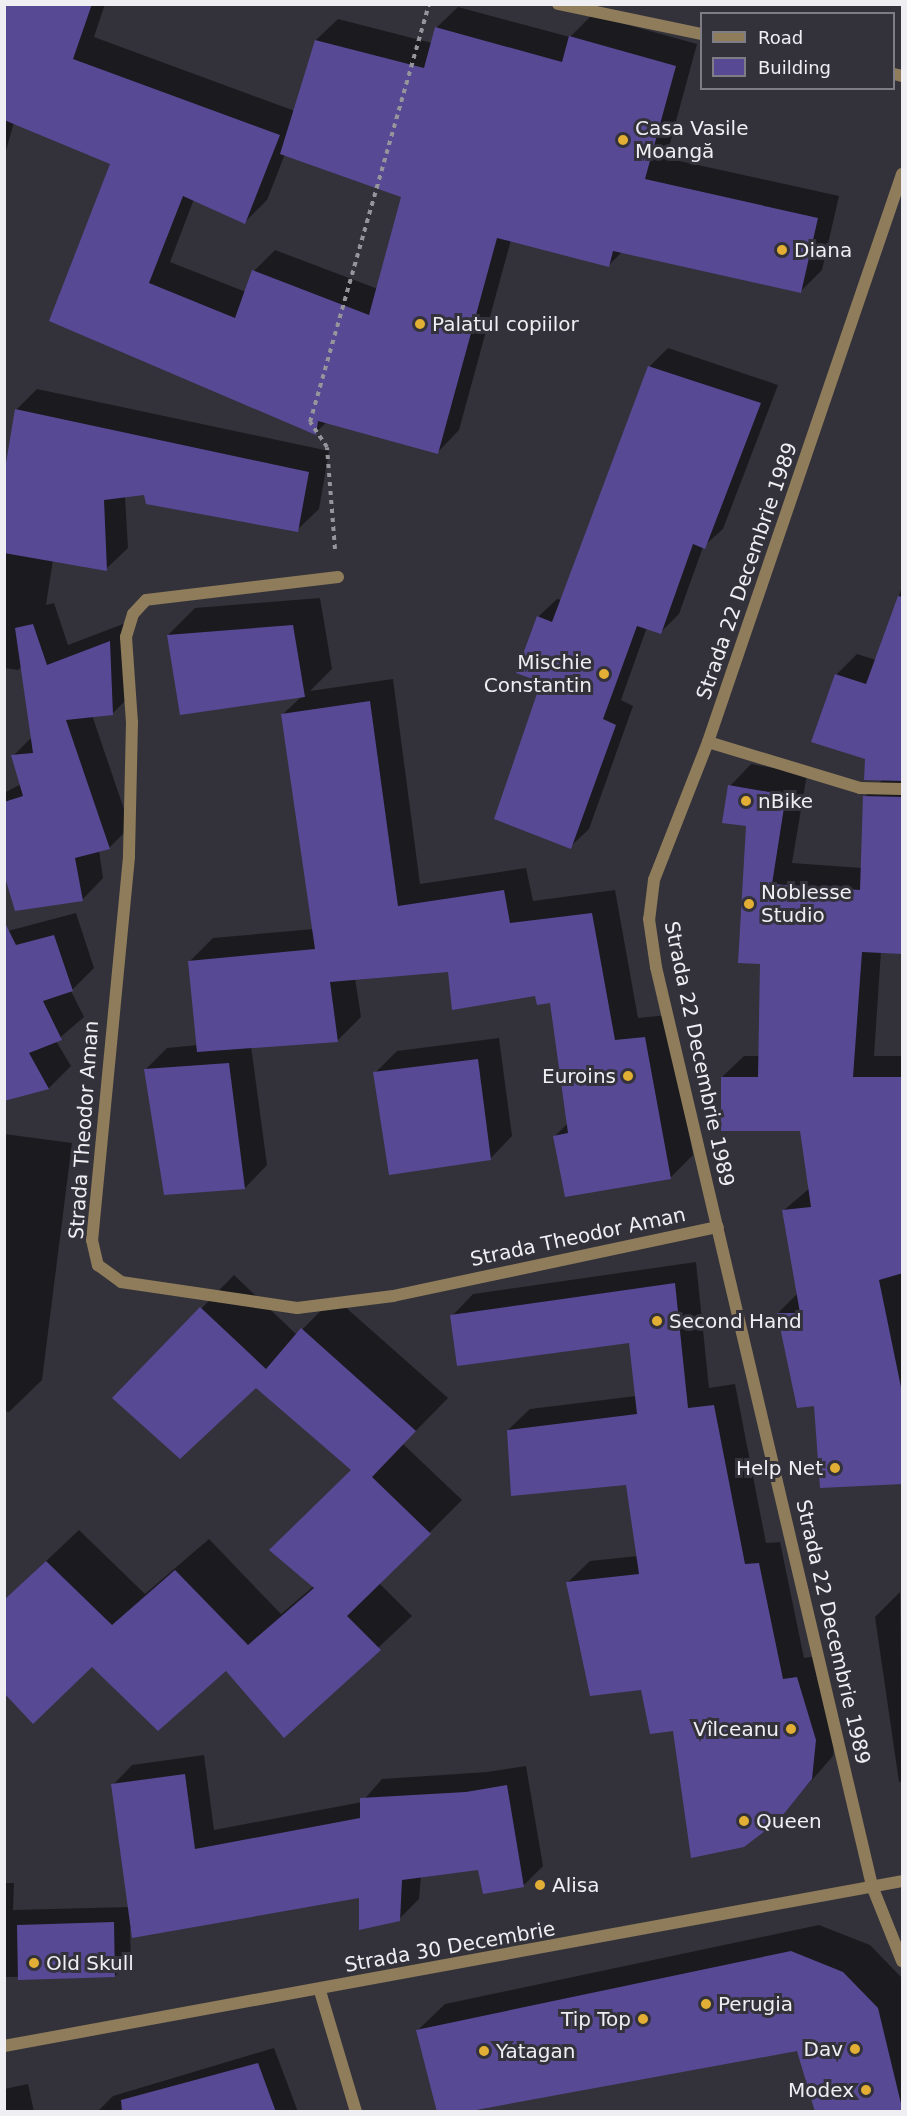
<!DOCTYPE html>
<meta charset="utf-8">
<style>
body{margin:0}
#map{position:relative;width:907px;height:2116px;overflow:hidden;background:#33323b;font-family:"DejaVu Sans",sans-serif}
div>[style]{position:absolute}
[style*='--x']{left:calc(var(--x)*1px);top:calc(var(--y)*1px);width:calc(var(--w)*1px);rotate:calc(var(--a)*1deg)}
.shadow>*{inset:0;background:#0007}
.building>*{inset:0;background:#584995}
.path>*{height:4px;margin-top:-2px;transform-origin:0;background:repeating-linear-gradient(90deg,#95959c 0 4.5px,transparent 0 9px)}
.service>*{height:12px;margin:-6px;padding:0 6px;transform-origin:6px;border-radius:6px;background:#8e7c5a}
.minor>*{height:12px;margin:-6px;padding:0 6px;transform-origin:6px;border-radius:6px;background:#8e7c5a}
.dots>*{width:16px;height:16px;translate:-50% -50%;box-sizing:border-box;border:3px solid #33323b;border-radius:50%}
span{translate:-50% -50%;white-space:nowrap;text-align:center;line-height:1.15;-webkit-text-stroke:6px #33323b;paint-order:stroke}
.poi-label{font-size:20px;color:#eeeef3}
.left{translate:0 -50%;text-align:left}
.right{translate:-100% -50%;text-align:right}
.street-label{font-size:20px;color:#eeeef3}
.frame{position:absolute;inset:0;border:6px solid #eeeef3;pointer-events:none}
.legend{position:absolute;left:700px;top:12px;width:195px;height:78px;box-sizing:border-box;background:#33323b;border:2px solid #7e7d85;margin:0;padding:8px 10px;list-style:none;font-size:18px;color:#eeeef3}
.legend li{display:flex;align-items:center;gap:12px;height:30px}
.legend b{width:30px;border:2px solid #7e7d85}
</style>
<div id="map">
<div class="shadow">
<i style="clip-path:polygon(evenodd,4px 4px,105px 4px,94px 37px,295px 111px,316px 40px,338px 19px,432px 43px,436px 28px,458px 7px,570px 37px,592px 15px,697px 44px,666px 158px,839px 196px,822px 270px,800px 292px,622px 252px,608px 266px,511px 240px,459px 430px,438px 452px,327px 422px,315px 433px,51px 320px,112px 163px,14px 122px,4px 158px,4px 4px,285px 154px,403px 196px,378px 289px,275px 250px,254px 271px,246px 292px,170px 262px,194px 199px,245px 222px,267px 200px,285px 154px)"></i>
<i style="clip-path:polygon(668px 348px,778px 385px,723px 529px,703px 547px,679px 614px,661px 632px,647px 627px,621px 700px,633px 706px,589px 829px,570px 847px,543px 681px,538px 617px,557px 599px,562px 600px,649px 367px)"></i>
<i style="clip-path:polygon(37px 389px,329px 451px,319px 509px,297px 530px,146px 494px,125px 496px,128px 548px,106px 569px,53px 560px,46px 605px,54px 603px,68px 645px,131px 621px,134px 692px,113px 713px,92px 715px,130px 827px,109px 848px,99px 850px,103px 878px,82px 900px,4px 869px,4px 793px,21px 784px,13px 756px,32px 737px,22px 666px,18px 670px,4px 668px,4px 485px,16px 410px)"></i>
<i style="clip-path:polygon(902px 587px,902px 952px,881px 951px,874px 1056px,902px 1056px,902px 1483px,815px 1404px,778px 1313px,798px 1293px,784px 1210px,810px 1188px,801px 1130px,722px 1077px,744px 1056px,760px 1056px,762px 963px,747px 825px,730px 786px,751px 764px,807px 774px,792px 863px,862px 868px,865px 797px,883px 779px,866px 758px,836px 675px,857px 654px,876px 660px)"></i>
<i style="clip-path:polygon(320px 598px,332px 669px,310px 691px,393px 679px,420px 884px,526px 868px,533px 901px,615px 890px,638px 1018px,668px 1015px,693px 1155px,670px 1178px,555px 1136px,568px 1123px,552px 1001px,449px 970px,355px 978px,361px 1017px,338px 1040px,251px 1046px,267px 1165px,245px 1188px,145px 1070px,167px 1048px,198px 1045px,190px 961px,213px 938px,314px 929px,282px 715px,301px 697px,168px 635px,195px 608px)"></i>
<i style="clip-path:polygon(76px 913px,94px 968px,71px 991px,84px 1017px,56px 1041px,71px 1066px,49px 1088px,4px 1100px,4px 932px)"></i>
<i style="clip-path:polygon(499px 1038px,512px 1136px,490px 1159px,375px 1073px,397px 1051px)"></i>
<i style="clip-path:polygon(4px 1134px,72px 1143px,42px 1380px,9px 1412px,4px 1411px)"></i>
<i style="clip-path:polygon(696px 1262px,709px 1388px,735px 1384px,766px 1543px,780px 1542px,804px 1658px,818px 1656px,837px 1717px,833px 1756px,777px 1820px,674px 1730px,568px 1582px,590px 1561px,638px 1556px,627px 1483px,508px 1430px,530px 1409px,636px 1396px,630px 1341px,452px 1316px,473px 1294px)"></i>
<i style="clip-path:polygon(234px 1275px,297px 1335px,334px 1297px,448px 1398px,403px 1444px,462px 1500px,379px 1583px,412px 1616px,284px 1736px,227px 1669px,92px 1665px,4px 1690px,4px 1596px,7px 1598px,79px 1530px,145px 1594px,209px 1539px,281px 1614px,314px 1586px,353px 1469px,256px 1386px,114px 1398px)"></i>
<i style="clip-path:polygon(900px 1592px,902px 1781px,899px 1782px,875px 1617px)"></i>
<i style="clip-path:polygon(204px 1755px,214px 1830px,362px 1802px,382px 1779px,487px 1772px,526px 1766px,543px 1866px,523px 1886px,479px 1869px,421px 1876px,419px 1899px,399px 1919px,360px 1896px,130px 1929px,131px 1960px,115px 1976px,4px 1977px,4px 1883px,14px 1883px,13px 1910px,129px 1907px,113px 1785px,132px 1765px)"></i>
<i style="clip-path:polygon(819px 1925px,870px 1945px,902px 1978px,902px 2112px,798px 2050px,418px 2030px,445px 2004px)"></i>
<i style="clip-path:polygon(274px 2048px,298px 2112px,97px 2112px,113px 2096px)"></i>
<i style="clip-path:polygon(28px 2084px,34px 2112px,4px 2112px,4px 2089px)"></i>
</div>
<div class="building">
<i style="clip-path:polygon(4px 4px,92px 4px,73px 59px,280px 135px,245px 224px,183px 196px,149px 283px,235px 318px,252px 270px,369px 315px,401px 197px,280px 154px,315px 40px,424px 68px,435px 27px,562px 62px,569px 36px,676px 66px,645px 179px,818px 218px,801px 293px,613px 251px,609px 267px,497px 238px,438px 454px,318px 421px,316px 435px,49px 321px,110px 164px,4px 120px)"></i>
<i style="clip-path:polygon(648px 366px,761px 403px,705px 549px,693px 544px,661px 634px,637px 626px,603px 719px,616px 725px,571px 849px,494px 819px,541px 682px,516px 673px,537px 616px,552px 622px)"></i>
<i style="clip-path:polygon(15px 409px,309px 472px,298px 532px,146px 504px,144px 495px,104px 500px,107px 571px,4px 553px,4px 475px)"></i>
<i style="clip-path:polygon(898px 596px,903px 597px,903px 781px,864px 780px,865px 759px,811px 742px,835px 674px,866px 684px)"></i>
<i style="clip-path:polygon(33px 624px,47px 665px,110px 641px,113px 715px,66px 720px,110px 849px,75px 858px,83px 901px,15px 911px,4px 874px,4px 802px,23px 796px,11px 755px,33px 753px,15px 628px)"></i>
<i style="clip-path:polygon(293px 625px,305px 697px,180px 715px,167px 635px)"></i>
<i style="clip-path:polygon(370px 701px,398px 906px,504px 890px,510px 923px,592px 913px,615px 1040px,645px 1037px,671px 1179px,565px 1197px,553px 1136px,568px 1133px,550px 1003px,537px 1005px,535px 996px,452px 1010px,448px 972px,330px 982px,338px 1042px,197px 1052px,188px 961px,315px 949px,281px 714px)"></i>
<i style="clip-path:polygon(728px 785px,786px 795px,772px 884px,860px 890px,863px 796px,903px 797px,903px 954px,862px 952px,853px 1077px,903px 1077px,903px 1273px,879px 1280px,903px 1397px,903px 1484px,820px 1488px,814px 1406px,797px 1408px,777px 1313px,800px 1313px,782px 1210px,811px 1207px,800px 1131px,721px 1131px,721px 1077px,758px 1077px,760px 964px,738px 963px,746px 826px,722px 823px)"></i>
<i style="clip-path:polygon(4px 921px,16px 945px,54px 935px,73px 991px,43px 1001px,62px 1040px,29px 1053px,49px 1089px,4px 1101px)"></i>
<i style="clip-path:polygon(478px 1059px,491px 1160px,389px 1175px,373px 1072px)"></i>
<i style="clip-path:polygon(229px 1063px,245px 1189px,164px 1195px,144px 1069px)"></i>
<i style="clip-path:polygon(675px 1283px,688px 1408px,714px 1405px,745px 1564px,759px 1563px,783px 1679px,797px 1677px,816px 1740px,812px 1779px,778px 1821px,744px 1847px,691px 1858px,673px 1731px,650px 1734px,641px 1690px,590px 1696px,566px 1582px,639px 1574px,626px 1485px,511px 1496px,507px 1430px,637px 1414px,629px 1343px,457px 1366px,450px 1315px)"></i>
<i style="clip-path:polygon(200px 1307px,266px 1369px,301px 1328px,416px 1431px,372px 1477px,431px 1534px,347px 1616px,381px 1650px,284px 1738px,226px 1671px,158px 1731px,92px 1667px,33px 1724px,4px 1693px,4px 1600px,46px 1561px,112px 1625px,175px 1570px,248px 1645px,314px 1588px,269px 1550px,351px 1470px,256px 1388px,180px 1459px,112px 1398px)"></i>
<i style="clip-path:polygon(185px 1774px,195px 1849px,360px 1818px,360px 1798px,466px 1792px,507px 1785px,524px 1887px,483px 1894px,478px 1870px,402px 1880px,400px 1921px,359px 1930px,359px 1898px,132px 1938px,111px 1784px)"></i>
<i style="clip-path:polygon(114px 1922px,115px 1977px,18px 1980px,17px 1925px)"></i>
<i style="clip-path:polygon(791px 1951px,843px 1972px,878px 2008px,903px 2112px,815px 2112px,797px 2051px,465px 2112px,437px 2112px,416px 2030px)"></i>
<i style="clip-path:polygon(258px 2063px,276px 2112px,122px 2112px,121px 2100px)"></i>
</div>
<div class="path">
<i style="--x:812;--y:5;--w:1;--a:-90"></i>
<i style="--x:335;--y:549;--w:102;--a:-94.5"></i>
<i style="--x:327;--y:447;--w:30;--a:-124"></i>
<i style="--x:310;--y:422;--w:435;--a:-74.1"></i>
</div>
<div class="service">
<i style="--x:338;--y:577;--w:193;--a:173.2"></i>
<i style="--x:146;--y:600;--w:19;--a:133"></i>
<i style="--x:133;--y:614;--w:24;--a:107"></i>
<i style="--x:126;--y:637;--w:85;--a:86"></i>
<i style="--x:132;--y:722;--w:135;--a:91.3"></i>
<i style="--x:129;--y:857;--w:385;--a:95.5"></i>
<i style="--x:92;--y:1240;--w:26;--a:77"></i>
<i style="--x:98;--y:1265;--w:29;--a:36"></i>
<i style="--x:121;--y:1282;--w:178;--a:8.4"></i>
<i style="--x:297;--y:1308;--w:97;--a:-7.1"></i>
<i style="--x:393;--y:1296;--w:332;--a:-12"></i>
<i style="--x:708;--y:742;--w:159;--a:16.8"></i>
<i style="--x:860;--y:788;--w:42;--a:1.4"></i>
<i style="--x:320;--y:1991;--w:126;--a:73.4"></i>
</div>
<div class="minor">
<i style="--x:558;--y:4;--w:147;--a:11.8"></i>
<i style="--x:894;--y:74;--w:8;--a:14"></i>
<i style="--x:902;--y:174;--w:600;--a:108.86"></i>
<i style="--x:708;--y:742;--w:148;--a:111.4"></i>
<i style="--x:654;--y:880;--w:39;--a:97"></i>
<i style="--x:649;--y:919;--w:49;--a:81.7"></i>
<i style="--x:656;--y:967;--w:944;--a:76.77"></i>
<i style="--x:872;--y:1886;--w:81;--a:68.2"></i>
<i style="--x:4;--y:2046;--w:913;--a:-10.41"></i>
</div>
<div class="dots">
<i style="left:623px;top:140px;background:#e3ae35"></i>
<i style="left:782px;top:250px;background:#e3ae35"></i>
<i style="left:420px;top:324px;background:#e3ae35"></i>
<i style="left:604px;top:674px;background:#e3ae35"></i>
<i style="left:746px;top:801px;background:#e3ae35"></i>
<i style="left:749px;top:904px;background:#e3ae35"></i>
<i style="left:628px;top:1076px;background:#e3ae35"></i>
<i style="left:657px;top:1321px;background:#e3ae35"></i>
<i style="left:835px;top:1468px;background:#e3ae35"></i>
<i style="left:791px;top:1729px;background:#e3ae35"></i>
<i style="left:744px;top:1821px;background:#e3ae35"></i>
<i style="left:540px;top:1885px;background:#e3ae35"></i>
<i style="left:34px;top:1963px;background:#e3ae35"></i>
<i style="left:706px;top:2004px;background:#e3ae35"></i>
<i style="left:643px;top:2019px;background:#e3ae35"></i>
<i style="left:855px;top:2049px;background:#e3ae35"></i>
<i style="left:484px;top:2051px;background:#e3ae35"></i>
<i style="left:866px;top:2090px;background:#e3ae35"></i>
</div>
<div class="poi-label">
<span class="left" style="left:635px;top:140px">Casa Vasile<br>Moangă</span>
<span class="left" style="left:794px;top:250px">Diana</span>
<span class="left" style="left:432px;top:324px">Palatul copiilor</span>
<span class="right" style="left:592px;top:674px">Mischie<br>Constantin</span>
<span class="left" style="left:758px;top:801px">nBike</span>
<span class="left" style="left:761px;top:904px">Noblesse<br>Studio</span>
<span class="right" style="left:616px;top:1076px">Euroins</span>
<span class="left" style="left:669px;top:1321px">Second Hand</span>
<span class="right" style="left:823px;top:1468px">Help Net</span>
<span class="right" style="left:779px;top:1729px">Vîlceanu</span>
<span class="left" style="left:756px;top:1821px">Queen</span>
<span class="left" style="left:552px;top:1885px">Alisa</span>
<span class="left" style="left:46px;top:1963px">Old Skull</span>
<span class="left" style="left:718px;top:2004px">Perugia</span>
<span class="right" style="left:631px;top:2019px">Tip Top</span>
<span class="right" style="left:843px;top:2049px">Dav</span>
<span class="left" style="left:496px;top:2051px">Yatagan</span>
<span class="right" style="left:854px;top:2090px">Modex</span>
</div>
<div class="street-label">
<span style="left:747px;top:571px;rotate:-71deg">Strada 22 Decembrie 1989</span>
<span style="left:699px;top:1054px;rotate:78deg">Strada 22 Decembrie 1989</span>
<span style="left:84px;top:1130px;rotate:-86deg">Strada Theodor Aman</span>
<span style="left:578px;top:1237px;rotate:-12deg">Strada Theodor Aman</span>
<span style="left:833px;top:1632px;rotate:77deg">Strada 22 Decembrie 1989</span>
<span style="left:450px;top:1947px;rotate:-10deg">Strada 30 Decembrie</span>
</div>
<div class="frame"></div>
<ul class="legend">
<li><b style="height:8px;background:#8e7c5a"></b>Road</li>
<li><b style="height:16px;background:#584995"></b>Building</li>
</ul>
</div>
